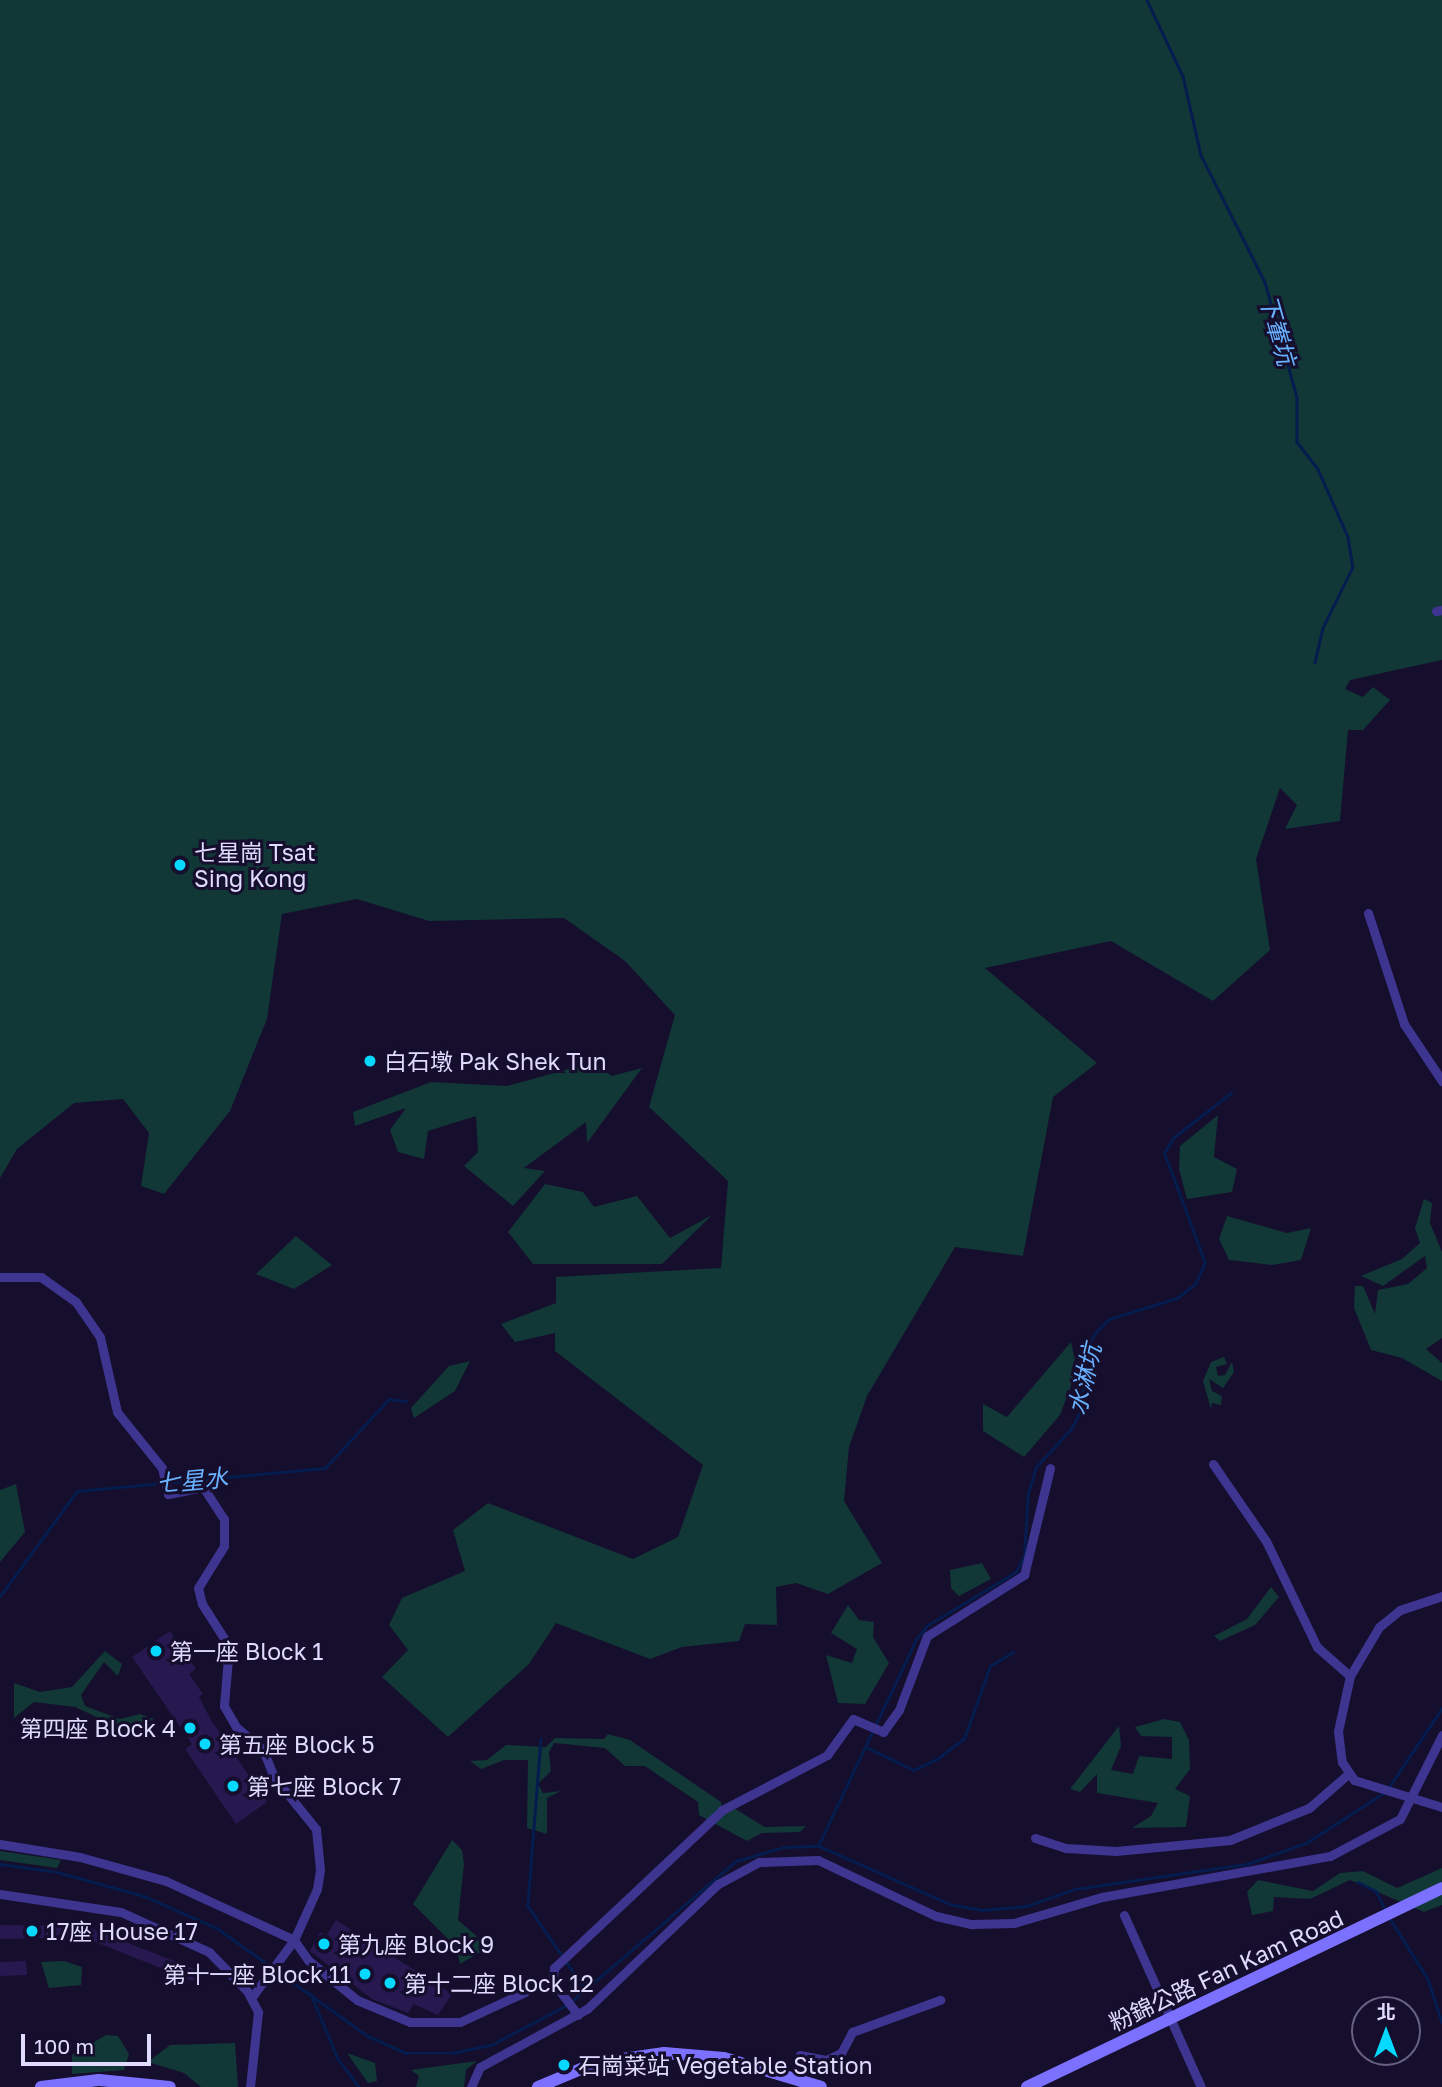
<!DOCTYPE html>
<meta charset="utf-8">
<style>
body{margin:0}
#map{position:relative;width:1442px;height:2087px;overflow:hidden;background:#150e2d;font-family:"Golos Text","Noto Sans TC",sans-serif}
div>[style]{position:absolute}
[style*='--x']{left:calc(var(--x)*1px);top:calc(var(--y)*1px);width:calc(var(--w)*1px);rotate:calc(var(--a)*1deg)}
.green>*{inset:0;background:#113737}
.stream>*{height:2.5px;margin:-1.25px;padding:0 1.25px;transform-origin:1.25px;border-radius:1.25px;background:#051c4f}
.building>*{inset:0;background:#271850}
.minor>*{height:9px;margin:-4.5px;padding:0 4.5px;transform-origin:4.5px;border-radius:4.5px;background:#3d3590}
.secondary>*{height:12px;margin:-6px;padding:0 6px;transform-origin:6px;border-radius:6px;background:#7c71ff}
.dots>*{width:19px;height:19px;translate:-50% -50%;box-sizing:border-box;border:4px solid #150e2d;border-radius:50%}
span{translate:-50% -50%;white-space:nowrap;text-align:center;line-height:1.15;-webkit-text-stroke:6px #150e2d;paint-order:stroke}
.poi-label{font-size:23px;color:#e0daff}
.left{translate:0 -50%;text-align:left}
.right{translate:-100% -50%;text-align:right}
.street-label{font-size:23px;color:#e0daff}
.water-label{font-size:24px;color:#68b1ff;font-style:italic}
.north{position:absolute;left:1351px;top:1996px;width:70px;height:70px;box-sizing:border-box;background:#150e2d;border:2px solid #666081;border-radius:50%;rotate:0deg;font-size:19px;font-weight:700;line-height:28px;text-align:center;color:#e0daff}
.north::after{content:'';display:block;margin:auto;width:24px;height:32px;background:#06d9ff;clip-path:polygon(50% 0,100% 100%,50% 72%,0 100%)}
.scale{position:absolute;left:21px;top:2034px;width:130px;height:32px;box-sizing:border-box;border:4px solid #e0daff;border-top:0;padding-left:9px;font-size:21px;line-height:24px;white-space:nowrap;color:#e0daff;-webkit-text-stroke:5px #150e2d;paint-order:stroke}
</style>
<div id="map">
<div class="green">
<i style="clip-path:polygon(0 0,1442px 0,1442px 660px,1350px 680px,1345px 689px,1363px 697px,1373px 687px,1390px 700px,1363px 730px,1348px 730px,1340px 821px,1285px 829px,1297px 805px,1280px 788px,1256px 859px,1270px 950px,1213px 1001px,1111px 941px,985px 968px,1097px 1063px,1053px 1097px,1023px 1256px,955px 1247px,867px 1396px,849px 1447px,844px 1501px,882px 1563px,828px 1594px,796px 1583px,776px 1587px,777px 1625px,745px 1624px,739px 1641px,682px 1647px,650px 1659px,556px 1623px,529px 1664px,448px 1737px,382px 1677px,408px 1650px,389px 1625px,402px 1598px,465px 1571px,453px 1530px,488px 1503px,633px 1559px,678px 1537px,703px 1465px,555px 1351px,555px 1333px,515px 1342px,501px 1324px,556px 1303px,556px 1277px,721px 1268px,728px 1181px,649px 1107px,675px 1015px,625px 961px,564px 918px,429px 921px,357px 899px,282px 914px,267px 1019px,230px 1111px,164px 1194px,141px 1186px,149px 1133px,123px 1099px,74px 1103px,17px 1149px,0 1178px)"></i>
<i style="clip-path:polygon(591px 1063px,612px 1076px,642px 1068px,587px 1143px,586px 1122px,524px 1168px,545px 1171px,513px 1206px,464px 1166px,478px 1152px,476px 1116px,428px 1131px,424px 1159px,398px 1152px,390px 1130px,406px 1108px,355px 1126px,353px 1112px,431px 1082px,507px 1086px)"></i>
<i style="clip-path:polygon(1218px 1115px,1214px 1157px,1237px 1169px,1232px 1192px,1187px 1199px,1179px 1169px,1180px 1146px)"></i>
<i style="clip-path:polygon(545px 1184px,583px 1192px,594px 1207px,637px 1196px,670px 1238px,712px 1215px,662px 1264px,533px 1264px,508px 1232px)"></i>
<i style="clip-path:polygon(1424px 1199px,1432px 1203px,1430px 1223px,1442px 1252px,1442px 1338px,1426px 1349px,1442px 1363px,1442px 1381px,1402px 1358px,1371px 1350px,1354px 1308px,1355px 1286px,1363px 1286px,1375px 1314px,1378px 1290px,1408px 1284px,1427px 1268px,1425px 1256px,1383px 1286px,1361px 1276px,1402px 1259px,1420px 1243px,1415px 1228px)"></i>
<i style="clip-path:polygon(1227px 1216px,1287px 1233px,1311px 1228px,1301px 1260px,1272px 1265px,1229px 1260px,1219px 1239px)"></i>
<i style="clip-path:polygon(296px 1236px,332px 1265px,294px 1289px,256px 1274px)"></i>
<i style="clip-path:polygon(1071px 1342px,1077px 1370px,1060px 1415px,1024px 1457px,983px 1431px,983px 1404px,1007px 1417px)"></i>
<i style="clip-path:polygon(1224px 1357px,1227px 1364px,1216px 1367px,1218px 1376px,1225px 1375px,1232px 1362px,1234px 1372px,1223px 1388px,1209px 1379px,1212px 1391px,1222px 1396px,1221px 1405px,1212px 1403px,1211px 1409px,1203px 1381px,1211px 1362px)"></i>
<i style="clip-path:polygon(470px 1361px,455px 1391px,414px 1418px,411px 1408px,449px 1366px)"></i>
<i style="clip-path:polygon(16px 1484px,25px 1532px,0 1562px,0 1490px)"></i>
<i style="clip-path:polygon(982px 1563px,991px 1579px,959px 1596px,951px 1588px,950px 1570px)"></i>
<i style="clip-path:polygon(1271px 1587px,1279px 1597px,1255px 1625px,1220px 1641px,1214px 1636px,1247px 1619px)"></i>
<i style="clip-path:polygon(848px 1605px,859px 1620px,874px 1622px,873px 1637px,889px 1663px,865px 1704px,838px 1703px,826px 1655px,852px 1663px,857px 1649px,831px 1633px)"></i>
<i style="clip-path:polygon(105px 1651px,122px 1664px,118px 1676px,104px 1662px,81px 1695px,85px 1706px,120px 1719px,140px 1714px,154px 1719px,129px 1732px,75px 1707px,34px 1702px,14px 1718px,14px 1683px,40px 1692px,72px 1687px)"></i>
<i style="clip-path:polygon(1164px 1719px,1180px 1722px,1189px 1740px,1190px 1769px,1175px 1789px,1190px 1796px,1186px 1827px,1132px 1828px,1151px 1816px,1158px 1803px,1097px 1793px,1097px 1774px,1080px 1792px,1070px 1789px,1119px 1726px,1121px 1746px,1111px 1770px,1133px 1774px,1139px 1756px,1172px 1759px,1172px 1737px,1141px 1736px,1135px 1727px)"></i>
<i style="clip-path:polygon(608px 1734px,630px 1740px,721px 1802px,722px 1810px,732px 1807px,765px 1827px,806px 1826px,800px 1832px,762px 1833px,747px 1841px,699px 1815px,698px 1802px,645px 1766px,625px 1766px,605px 1748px,554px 1743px,549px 1752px,551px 1771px,538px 1784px,543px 1793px,561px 1791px,547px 1798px,547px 1834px,527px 1828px,528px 1760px,504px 1760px,481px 1769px,470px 1761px,487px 1760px,506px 1745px,546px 1747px,555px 1738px,604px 1739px)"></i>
<i style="clip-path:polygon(452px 1840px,462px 1850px,464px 1864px,458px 1920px,489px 1947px,460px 1964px,456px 1947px,413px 1904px)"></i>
<i style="clip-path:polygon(0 1851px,61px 1860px,57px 1868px,0 1860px)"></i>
<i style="clip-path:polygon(1442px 1868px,1442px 1905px,1424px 1912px,1350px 1880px,1310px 1899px,1274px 1897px,1273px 1911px,1252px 1915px,1247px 1892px,1258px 1880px,1313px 1891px,1340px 1873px,1363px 1871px,1397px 1888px)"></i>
<i style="clip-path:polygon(64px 1961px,82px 1967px,81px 1985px,49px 1988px,41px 1962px)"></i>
<i style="clip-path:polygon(106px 2035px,118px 2036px,129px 2054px,124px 2070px,72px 2074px,72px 2055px)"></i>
<i style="clip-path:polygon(235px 2043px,238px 2087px,201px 2087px,184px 2073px,148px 2062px,170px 2045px)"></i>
<i style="clip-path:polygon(347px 2053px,375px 2063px,377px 2081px,368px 2083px)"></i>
<i style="clip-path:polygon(477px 2061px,466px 2070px,464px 2087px,416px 2087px,419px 2076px,411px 2070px)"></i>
</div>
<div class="stream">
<i style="--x:1147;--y:0;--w:84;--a:64.7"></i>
<i style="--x:1183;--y:76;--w:81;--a:77.2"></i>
<i style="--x:1201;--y:155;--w:142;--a:63.3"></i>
<i style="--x:1265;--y:282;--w:119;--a:74.5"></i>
<i style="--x:1297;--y:397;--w:45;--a:90"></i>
<i style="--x:1297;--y:442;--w:34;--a:52"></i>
<i style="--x:1318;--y:469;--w:74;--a:66.2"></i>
<i style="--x:1348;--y:537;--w:30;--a:81"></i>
<i style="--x:1353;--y:567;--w:68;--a:116.2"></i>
<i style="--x:1323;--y:628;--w:35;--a:103"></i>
<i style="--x:0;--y:1596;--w:130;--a:-53.7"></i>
<i style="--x:77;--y:1491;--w:249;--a:-5.3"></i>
<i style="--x:325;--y:1468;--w:94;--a:-47.2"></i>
<i style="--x:389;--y:1399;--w:17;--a:7"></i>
<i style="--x:541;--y:1739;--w:168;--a:94.5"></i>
<i style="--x:528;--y:1906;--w:101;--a:55.5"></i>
<i style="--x:866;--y:1747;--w:53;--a:25.6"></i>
<i style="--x:914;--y:1770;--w:25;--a:-26"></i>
<i style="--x:937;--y:1759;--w:34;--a:-37"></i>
<i style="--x:964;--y:1739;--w:77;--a:-70.4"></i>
<i style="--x:990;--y:1666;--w:27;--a:-31"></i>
<i style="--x:1389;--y:1787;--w:95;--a:-56.1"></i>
<i style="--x:819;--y:1844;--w:228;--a:-64.6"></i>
<i style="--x:917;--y:1638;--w:17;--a:-50"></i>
<i style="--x:928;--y:1625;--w:103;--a:-31.1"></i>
<i style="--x:1016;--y:1572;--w:18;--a:-63"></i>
<i style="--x:1024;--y:1556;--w:63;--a:-86.4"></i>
<i style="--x:1028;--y:1493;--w:27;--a:-73"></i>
<i style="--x:1036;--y:1467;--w:52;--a:-47.4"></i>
<i style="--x:1071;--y:1429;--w:24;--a:-62"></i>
<i style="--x:1082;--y:1408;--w:57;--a:-87"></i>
<i style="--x:1085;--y:1351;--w:21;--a:-61"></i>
<i style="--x:1095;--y:1333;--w:20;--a:-45"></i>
<i style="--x:1109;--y:1319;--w:71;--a:-17.2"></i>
<i style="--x:1177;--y:1298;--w:23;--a:-38"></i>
<i style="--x:1195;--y:1284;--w:23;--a:-65"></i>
<i style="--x:1205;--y:1263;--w:117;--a:-110.4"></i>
<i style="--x:1164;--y:1153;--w:19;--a:-58"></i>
<i style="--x:1174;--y:1137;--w:72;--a:-37.7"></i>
<i style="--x:0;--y:1864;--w:58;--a:8"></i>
<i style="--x:57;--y:1872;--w:90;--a:15.4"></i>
<i style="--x:144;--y:1896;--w:80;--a:23.7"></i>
<i style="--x:217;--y:1928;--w:186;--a:35.6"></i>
<i style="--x:368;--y:2036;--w:42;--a:24.1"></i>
<i style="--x:406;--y:2053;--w:46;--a:0"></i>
<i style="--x:452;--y:2053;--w:40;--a:-12"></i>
<i style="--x:491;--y:2045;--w:86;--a:-27.8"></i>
<i style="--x:1358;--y:1882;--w:20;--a:27"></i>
<i style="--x:1376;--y:1891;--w:22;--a:63"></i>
<i style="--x:1389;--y:1917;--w:73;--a:57.8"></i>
<i style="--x:1428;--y:1979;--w:45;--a:72"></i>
<i style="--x:311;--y:1994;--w:70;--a:67.4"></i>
<i style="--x:338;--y:2059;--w:35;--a:53"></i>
<i style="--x:572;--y:2001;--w:216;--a:-40.5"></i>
<i style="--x:736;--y:1861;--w:50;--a:-16.3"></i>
<i style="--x:784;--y:1847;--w:35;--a:-2"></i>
<i style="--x:819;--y:1846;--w:142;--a:24"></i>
<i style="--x:949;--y:1904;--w:34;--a:10"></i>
<i style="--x:982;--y:1910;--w:44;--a:-5.2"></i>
<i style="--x:1026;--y:1906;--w:52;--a:-19.1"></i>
<i style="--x:1075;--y:1889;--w:174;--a:-8.3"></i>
<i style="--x:1247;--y:1864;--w:63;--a:-19.6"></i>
<i style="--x:1306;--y:1843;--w:94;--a:-32.8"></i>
</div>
<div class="building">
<i style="clip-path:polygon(170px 1631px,196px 1669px,189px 1674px,203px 1694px,199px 1697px,211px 1720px,267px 1802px,236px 1824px,185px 1749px,192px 1744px,132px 1657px)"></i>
<i style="clip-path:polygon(336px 1920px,452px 1994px,438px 2015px,414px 2004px,408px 2013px,372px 1999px,310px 1951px,320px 1932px,326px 1936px)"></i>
<i style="clip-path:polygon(0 1925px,85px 1926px,197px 1970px,193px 1981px,83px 1937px,0 1939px)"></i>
<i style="clip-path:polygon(26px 1961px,27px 1975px,0 1976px,0 1962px)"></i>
</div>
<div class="minor">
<i style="--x:1436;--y:611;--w:6;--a:-9"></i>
<i style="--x:1368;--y:913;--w:117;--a:72"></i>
<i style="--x:1404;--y:1024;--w:69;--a:56.3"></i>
<i style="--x:0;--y:1277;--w:41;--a:0"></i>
<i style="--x:41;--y:1277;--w:43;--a:35.5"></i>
<i style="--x:76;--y:1302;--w:42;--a:55.6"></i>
<i style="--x:100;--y:1337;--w:77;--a:77.2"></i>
<i style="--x:117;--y:1412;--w:72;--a:51.2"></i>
<i style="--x:162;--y:1468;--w:27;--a:77"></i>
<i style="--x:168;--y:1494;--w:36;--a:-11"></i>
<i style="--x:203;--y:1487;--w:38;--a:57"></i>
<i style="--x:224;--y:1519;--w:27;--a:90"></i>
<i style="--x:224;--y:1546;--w:49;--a:121.8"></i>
<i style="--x:198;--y:1588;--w:16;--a:76"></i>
<i style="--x:202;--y:1604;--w:50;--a:57.3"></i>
<i style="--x:229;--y:1646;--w:60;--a:94.8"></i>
<i style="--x:224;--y:1706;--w:24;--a:60"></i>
<i style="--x:236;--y:1727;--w:35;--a:40"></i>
<i style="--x:263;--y:1750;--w:29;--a:68"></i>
<i style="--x:274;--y:1777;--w:67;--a:51.1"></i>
<i style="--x:316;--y:1829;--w:41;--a:84.4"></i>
<i style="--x:320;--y:1870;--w:19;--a:99"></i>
<i style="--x:317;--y:1889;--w:56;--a:114.3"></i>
<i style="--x:294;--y:1940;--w:71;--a:126.4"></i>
<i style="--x:1213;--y:1464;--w:93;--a:55.5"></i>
<i style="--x:1266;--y:1541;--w:118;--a:64.3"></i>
<i style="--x:1317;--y:1647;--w:44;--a:41.3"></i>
<i style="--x:1442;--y:1596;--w:44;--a:161.6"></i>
<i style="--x:1400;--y:1610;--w:27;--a:141"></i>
<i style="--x:1379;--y:1627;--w:57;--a:120.6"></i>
<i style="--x:1350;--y:1676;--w:56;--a:102.3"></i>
<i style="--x:1338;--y:1731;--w:31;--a:83"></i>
<i style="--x:1342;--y:1762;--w:22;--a:56"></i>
<i style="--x:1354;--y:1780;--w:92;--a:17.1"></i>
<i style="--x:1035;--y:1838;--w:33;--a:18"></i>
<i style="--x:1066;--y:1848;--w:50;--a:3.4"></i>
<i style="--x:1116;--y:1851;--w:115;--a:-5.5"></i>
<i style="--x:1230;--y:1840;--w:85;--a:-22.1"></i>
<i style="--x:1309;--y:1808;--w:50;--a:-41"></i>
<i style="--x:0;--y:1844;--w:81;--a:9.2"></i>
<i style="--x:80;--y:1857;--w:89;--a:15.6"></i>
<i style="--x:166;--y:1881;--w:141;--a:24.7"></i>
<i style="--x:0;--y:1894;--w:122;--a:8.5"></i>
<i style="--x:121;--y:1912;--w:97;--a:24.4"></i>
<i style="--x:209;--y:1952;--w:54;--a:45.7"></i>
<i style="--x:247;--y:1991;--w:24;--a:62"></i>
<i style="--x:258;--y:2012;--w:75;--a:96.1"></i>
<i style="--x:1124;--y:1915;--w:188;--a:65.9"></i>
<i style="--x:294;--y:1940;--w:24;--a:55"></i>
<i style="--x:308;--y:1960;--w:63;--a:39.2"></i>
<i style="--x:357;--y:2000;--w:57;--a:22.5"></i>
<i style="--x:410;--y:2022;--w:50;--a:0"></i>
<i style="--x:460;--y:2022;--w:72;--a:-24.8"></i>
<i style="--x:578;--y:2015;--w:41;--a:-127.1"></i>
<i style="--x:553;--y:1982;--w:14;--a:-86"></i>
<i style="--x:554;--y:1968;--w:231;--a:-43.2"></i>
<i style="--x:722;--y:1810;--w:119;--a:-27.6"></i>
<i style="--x:827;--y:1755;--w:44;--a:-54.2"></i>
<i style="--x:853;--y:1719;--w:33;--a:23"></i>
<i style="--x:883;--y:1732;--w:27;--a:-54"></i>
<i style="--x:899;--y:1710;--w:79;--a:-69.3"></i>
<i style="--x:927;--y:1636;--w:115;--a:-32.2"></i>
<i style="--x:1024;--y:1575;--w:110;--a:-76.3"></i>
<i style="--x:796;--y:2079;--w:24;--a:-81"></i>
<i style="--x:800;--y:2055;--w:26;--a:11"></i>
<i style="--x:826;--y:2060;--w:17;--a:-25"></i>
<i style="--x:841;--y:2053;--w:24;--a:-62"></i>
<i style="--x:852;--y:2032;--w:94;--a:-20"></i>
<i style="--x:471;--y:2087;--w:22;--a:-66"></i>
<i style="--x:480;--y:2067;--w:122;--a:-28.5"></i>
<i style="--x:587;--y:2009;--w:181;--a:-43.7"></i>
<i style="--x:718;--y:1884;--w:47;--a:-28.2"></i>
<i style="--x:759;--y:1862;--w:59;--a:-1.9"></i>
<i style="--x:818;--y:1860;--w:131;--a:25.4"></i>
<i style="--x:936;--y:1916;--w:37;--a:13"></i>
<i style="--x:972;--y:1924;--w:42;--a:-1.4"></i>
<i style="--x:1014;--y:1923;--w:92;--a:-16.5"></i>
<i style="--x:1102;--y:1897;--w:232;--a:-10.2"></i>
<i style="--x:1330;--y:1856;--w:79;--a:-27.9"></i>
<i style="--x:1400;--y:1819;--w:94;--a:-63.4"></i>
</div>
<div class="secondary">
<i style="--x:41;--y:2087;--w:58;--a:-6.9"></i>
<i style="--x:99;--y:2080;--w:71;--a:5.6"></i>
<i style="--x:538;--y:2087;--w:62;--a:-22.8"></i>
<i style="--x:595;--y:2063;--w:70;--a:-8.2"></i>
<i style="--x:664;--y:2053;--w:60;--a:4.8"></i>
<i style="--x:724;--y:2058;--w:101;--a:16.6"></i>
<i style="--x:1027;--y:2087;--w:460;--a:-25.6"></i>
</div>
<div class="dots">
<i style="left:180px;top:865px;background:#06d9ff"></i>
<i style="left:370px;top:1061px;background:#06d9ff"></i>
<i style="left:156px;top:1651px;background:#06d9ff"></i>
<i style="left:190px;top:1728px;background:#06d9ff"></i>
<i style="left:205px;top:1744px;background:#06d9ff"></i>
<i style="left:233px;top:1786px;background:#06d9ff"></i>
<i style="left:32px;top:1931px;background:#06d9ff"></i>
<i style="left:324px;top:1944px;background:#06d9ff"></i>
<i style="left:365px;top:1974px;background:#06d9ff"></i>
<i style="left:390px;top:1983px;background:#06d9ff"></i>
<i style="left:564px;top:2065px;background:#06d9ff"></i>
</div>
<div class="poi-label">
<span class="left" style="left:194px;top:865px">七星崗 Tsat<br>Sing Kong</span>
<span class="left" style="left:384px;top:1061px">白石墩 Pak Shek Tun</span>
<span class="left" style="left:170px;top:1651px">第一座 Block 1</span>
<span class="right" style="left:176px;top:1728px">第四座 Block 4</span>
<span class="left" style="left:219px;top:1744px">第五座 Block 5</span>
<span class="left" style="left:247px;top:1786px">第七座 Block 7</span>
<span class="left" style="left:46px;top:1931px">17座 House 17</span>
<span class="left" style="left:338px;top:1944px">第九座 Block 9</span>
<span class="right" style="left:351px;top:1974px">第十一座 Block 11</span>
<span class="left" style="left:404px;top:1983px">第十二座 Block 12</span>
<span class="left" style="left:578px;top:2065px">石崗菜站 Vegetable Station</span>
</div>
<div class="street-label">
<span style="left:1226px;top:1970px;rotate:-25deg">粉錦公路 Fan Kam Road</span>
</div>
<div class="water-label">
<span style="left:1278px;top:330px;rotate:74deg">下輋坑</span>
<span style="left:1084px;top:1379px;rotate:-77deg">水淋坑</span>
<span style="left:192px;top:1480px;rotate:-5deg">七星水</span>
</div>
<div class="north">北</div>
<div class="scale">100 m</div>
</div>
